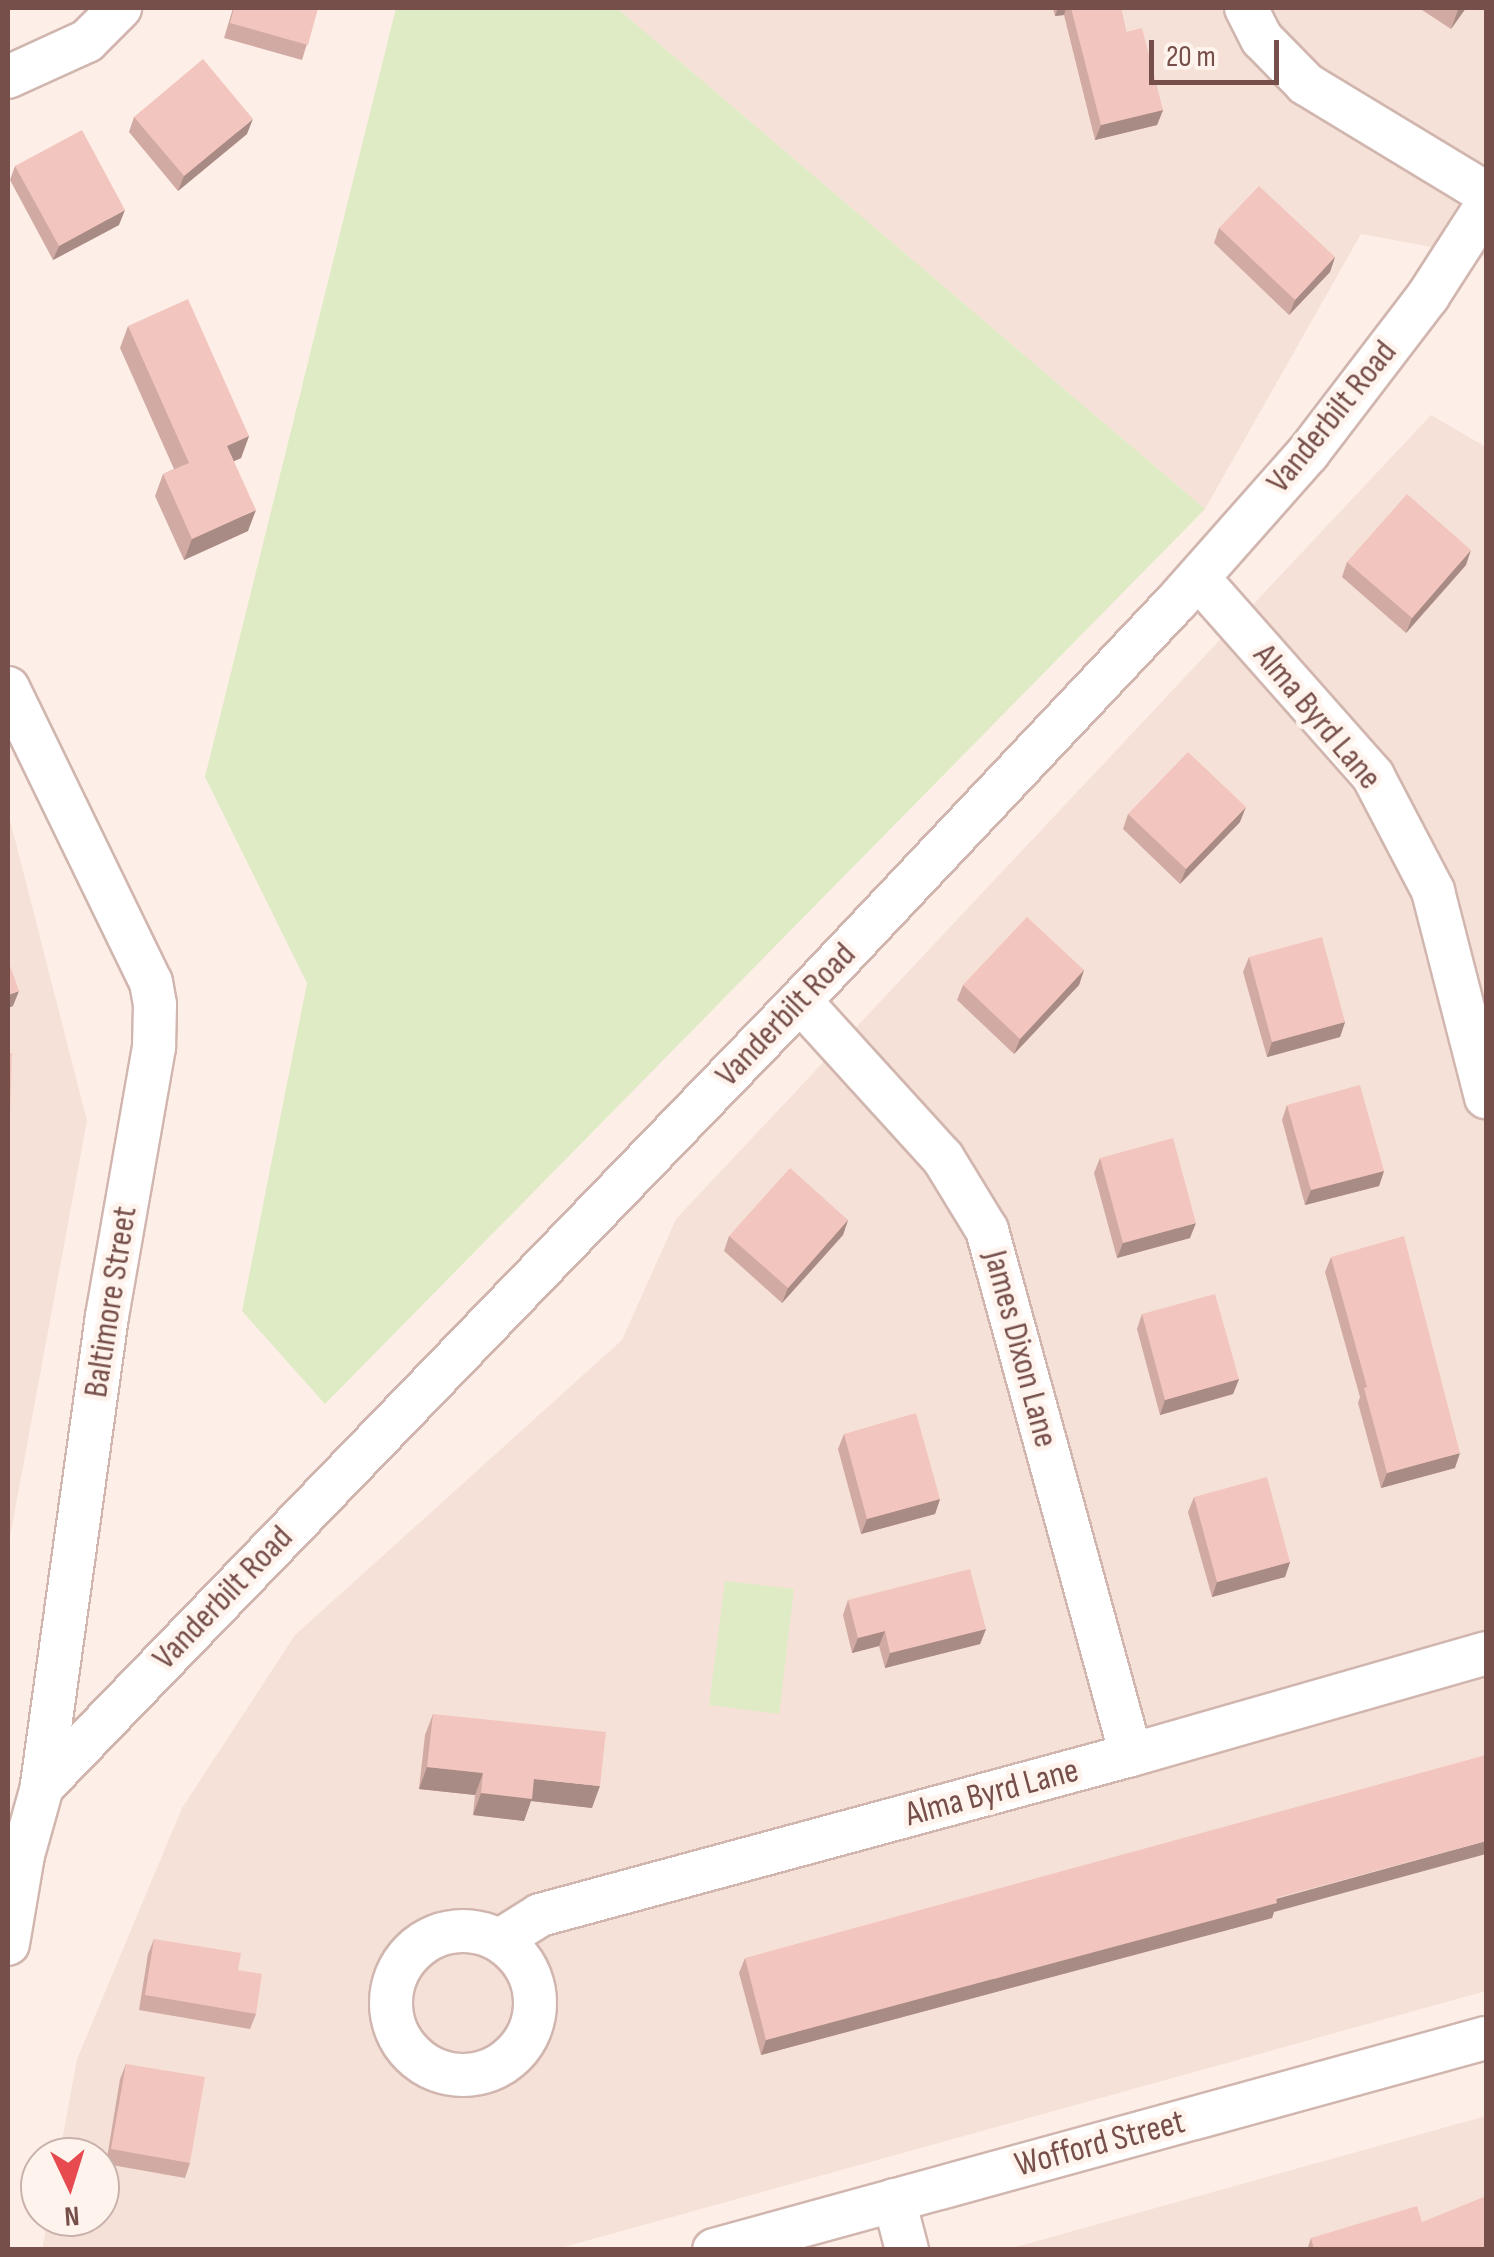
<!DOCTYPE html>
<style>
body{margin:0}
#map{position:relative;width:1494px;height:2257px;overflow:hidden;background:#fdefe7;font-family:"Sofia Sans Condensed",sans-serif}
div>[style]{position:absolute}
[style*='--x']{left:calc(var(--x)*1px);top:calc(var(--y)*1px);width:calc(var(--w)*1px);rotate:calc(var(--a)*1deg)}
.residential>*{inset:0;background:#f6e1d8}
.green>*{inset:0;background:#deebc4}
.roads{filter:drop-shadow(2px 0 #d1b6af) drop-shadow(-2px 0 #d1b6af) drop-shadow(0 2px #d1b6af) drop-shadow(0 -2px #d1b6af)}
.minor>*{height:42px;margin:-21px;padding:0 21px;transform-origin:21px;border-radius:21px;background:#fff}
.minor>.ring{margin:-21px;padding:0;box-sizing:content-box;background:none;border:42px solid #fff;border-radius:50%}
.wall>*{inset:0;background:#d0aaa3}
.shaded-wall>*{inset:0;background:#a98b85}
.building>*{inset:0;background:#f2c6be}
span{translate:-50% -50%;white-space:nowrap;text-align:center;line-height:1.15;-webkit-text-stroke:10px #fff4ed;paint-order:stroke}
.street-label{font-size:35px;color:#774f4a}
.frame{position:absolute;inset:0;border:10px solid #774f4a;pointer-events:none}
.north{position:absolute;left:20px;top:2137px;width:100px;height:100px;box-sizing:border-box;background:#fff4ed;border:2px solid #c9b2ac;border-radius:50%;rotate:176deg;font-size:28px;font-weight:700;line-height:40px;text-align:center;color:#774f4a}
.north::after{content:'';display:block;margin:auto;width:35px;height:45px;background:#e74b4f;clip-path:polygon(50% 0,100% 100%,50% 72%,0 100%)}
.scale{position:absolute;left:1149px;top:40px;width:130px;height:45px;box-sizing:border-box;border:5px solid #774f4a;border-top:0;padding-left:12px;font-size:30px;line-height:35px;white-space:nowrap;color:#774f4a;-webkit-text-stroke:8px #fff4ed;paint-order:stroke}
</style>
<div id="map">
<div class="residential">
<i style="clip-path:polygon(617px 8px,1486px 8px,1486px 257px,1361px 234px,1205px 509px)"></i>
<i style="clip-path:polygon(1431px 415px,1486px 447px,1486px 1991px,557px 2249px,42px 2250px,48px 2217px,100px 2217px,100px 2157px,59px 2157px,77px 2059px,182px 1808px,295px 1635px,622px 1340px,676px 1219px)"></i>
<i style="clip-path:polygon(8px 812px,87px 1121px,8px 1548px)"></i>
<i style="clip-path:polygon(1486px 2116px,1486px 2249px,1005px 2250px,1123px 2217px)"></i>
</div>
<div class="green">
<i style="clip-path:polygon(396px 8px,617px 8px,1205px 509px,325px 1404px,242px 1311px,307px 983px,205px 777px)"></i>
<i style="clip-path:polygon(725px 1581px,794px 1589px,779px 1714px,709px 1705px)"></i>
</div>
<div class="roads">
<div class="minor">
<i style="--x:1246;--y:8;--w:35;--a:63"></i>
<i style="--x:1262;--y:39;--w:63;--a:45.6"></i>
<i style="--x:1306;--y:84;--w:210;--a:31.2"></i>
<i style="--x:8;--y:77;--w:87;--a:-24.5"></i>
<i style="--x:87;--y:41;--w:47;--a:-45"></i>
<i style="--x:1198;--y:578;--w:264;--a:48.5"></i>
<i style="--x:1373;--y:776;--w:130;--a:62.4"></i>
<i style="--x:1433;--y:891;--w:213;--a:75.6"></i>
<i style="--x:8;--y:688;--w:327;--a:64.1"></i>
<i style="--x:151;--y:982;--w:22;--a:80"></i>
<i style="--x:155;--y:1004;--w:43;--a:91.3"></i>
<i style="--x:154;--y:1047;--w:273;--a:99.9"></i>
<i style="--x:107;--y:1316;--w:475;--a:97.9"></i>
<i style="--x:42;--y:1787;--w:71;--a:105.6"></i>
<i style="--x:23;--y:1855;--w:90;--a:99.6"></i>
<i style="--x:800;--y:1001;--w:212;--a:47.7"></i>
<i style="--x:943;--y:1158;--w:84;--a:58.6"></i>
<i style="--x:987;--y:1230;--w:544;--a:74.66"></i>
<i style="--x:42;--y:1787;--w:1092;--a:-46.04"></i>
<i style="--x:800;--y:1001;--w:550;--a:-46.7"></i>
<i style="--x:1177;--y:601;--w:198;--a:-48.5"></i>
<i style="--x:1308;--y:453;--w:198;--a:-52.6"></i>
<i style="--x:1428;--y:296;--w:107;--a:-57.2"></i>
<i class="ring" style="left:391px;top:1931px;width:102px;height:102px"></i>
<i style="--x:500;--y:1940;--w:47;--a:-32"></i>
<i style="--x:540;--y:1915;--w:612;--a:-15.15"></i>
<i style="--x:1131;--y:1755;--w:369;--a:-16"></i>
<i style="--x:894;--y:2200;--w:52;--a:75.4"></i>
<i style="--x:714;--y:2250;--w:801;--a:-15.36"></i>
</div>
</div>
<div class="wall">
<i style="clip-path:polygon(233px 8px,318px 8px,302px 60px,224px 38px)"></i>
<i style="clip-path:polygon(1053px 8px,1121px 8px,1126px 32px,1163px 110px,1157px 125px,1095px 140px,1064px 15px,1055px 16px)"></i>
<i style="clip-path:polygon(1419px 8px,1466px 8px,1451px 29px)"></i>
<i style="clip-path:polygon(134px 117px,247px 134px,178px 191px,129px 132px)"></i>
<i style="clip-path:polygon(15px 166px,119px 225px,53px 260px,10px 180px)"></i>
<i style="clip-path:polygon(1219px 228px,1335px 257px,1330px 272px,1289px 315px,1214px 243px)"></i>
<i style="clip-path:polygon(128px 326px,249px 436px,241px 458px,234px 461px,248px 531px,184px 560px,155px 496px,163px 474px,174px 469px,120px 348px)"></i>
<i style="clip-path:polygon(1347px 562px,1466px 565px,1406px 633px,1342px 577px)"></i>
<i style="clip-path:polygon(1128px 814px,1240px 822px,1180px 884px,1123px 829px)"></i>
<i style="clip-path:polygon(1249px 957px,1345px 1022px,1340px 1037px,1267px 1057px,1243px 972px)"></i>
<i style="clip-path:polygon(1084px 970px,1079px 985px,1014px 1054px,957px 1000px,963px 985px)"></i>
<i style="clip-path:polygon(1287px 1105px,1384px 1171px,1379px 1186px,1305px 1205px,1282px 1120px)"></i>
<i style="clip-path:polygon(1100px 1158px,1190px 1238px,1117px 1258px,1094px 1173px)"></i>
<i style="clip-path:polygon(848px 1220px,843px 1235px,782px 1303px,724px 1251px,729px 1236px)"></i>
<i style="clip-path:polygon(1331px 1257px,1455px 1468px,1381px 1488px,1358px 1403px,1360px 1397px,1325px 1272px)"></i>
<i style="clip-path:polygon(1142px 1314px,1239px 1379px,1233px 1394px,1160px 1415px,1137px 1329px)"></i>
<i style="clip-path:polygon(844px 1434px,940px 1499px,935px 1514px,861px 1534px,838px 1449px)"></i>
<i style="clip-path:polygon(1194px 1497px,1290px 1562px,1285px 1577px,1212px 1597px,1188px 1512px)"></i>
<i style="clip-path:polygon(848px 1600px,986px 1629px,980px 1644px,885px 1668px,879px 1646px,852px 1653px,843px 1615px)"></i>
<i style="clip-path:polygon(433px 1714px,592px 1808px,531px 1801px,524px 1821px,473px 1815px,475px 1795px,419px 1789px,425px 1735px)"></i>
<i style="clip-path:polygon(1274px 1912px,1272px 1918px,761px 2055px,739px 1973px,745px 1958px)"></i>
<i style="clip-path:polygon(154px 1939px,238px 1970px,256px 2014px,250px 2029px,139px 2010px,148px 1954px)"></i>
<i style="clip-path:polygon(126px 2064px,190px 2163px,185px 2178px,106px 2164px,120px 2079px)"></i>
<i style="clip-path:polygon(1422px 2222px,1486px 2250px,1307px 2250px,1311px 2238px)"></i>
</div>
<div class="shaded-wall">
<i style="clip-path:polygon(1058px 8px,1066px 8px,1064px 15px,1055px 16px)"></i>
<i style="clip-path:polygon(1460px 8px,1466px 8px,1451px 29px,1458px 10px)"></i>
<i style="clip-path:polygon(1163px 110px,1157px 125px,1095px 140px,1101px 125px)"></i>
<i style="clip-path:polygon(253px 119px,247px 134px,178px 191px,184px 176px)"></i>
<i style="clip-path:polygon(125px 210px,119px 225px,53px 260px,59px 246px)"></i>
<i style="clip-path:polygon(1335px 257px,1330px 272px,1289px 315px,1295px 300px)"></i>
<i style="clip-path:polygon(249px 436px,241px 458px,219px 468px,227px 446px)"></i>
<i style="clip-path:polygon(256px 510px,248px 531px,184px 560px,192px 539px)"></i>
<i style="clip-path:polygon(1471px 550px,1466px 565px,1406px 633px,1412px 618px)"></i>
<i style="clip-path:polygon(1246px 807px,1240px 822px,1180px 884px,1186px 869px)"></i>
<i style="clip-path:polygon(1084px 970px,1079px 985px,1014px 1054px,1020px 1039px)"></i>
<i style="clip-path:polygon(19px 991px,13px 1006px,8px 1008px,8px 995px)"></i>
<i style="clip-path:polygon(1345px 1022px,1340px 1037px,1267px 1057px,1272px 1042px)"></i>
<i style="clip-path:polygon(1384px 1171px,1379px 1186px,1305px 1205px,1311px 1190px)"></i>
<i style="clip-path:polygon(848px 1220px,843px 1235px,782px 1303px,788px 1288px)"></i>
<i style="clip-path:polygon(1196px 1223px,1190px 1238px,1117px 1258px,1123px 1243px)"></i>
<i style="clip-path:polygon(1239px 1379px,1233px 1394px,1160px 1415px,1165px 1400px)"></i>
<i style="clip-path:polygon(1460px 1453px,1455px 1468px,1381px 1488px,1387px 1473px)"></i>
<i style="clip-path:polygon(940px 1499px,935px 1514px,861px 1534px,867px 1519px)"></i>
<i style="clip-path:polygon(1290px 1562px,1285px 1577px,1212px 1597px,1217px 1582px)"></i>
<i style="clip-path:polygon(986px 1629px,980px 1644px,885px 1668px,890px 1653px)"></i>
<i style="clip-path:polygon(885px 1631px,879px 1646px,852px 1653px,858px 1638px)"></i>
<i style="clip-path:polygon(427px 1767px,483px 1773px,475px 1795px,419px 1789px)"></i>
<i style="clip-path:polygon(534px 1779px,600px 1786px,592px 1808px,531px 1801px,524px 1821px,473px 1815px,481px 1793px)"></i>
<i style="clip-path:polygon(1486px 1841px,1486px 1854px,1274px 1912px,1272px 1918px,761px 2055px,766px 2040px)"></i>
</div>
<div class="building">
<i style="clip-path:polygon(234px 8px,318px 8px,308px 45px,230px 23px)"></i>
<i style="clip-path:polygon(1071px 8px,1121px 8px,1126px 32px,1142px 28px,1163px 110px,1101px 125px)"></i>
<i style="clip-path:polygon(203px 59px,253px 119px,184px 176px,134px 117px)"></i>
<i style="clip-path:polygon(82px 130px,125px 210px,59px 246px,15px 166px)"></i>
<i style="clip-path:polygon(1259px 186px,1335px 257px,1295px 300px,1219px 228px)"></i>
<i style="clip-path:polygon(188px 299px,249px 436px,227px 446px,256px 510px,192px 539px,163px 474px,189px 463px,128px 326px)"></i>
<i style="clip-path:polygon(1407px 494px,1471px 550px,1412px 618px,1347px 562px)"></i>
<i style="clip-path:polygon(1188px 752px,1246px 807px,1186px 869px,1128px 814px)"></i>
<i style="clip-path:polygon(1027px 917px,1084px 970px,1020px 1039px,963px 985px)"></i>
<i style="clip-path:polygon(1322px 937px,1345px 1022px,1272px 1042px,1249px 957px)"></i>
<i style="clip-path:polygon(8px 960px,19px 991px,8px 995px)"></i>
<i style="clip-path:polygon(8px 1053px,12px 1053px,10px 1118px,8px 1118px)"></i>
<i style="clip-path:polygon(1360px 1085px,1384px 1171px,1311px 1190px,1287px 1105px)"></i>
<i style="clip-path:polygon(1173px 1138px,1196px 1223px,1123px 1243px,1100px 1158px)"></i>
<i style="clip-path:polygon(790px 1168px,848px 1220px,788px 1288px,729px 1236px)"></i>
<i style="clip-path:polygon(1404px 1236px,1460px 1453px,1387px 1473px,1364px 1388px,1367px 1387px,1331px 1257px)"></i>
<i style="clip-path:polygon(1215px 1294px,1239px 1379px,1165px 1400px,1142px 1314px)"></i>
<i style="clip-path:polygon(916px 1413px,940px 1499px,867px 1519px,844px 1434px)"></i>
<i style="clip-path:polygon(1267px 1477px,1290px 1562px,1217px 1582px,1194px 1497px)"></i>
<i style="clip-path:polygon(970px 1569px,986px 1629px,890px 1653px,885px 1631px,858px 1638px,848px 1600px)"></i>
<i style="clip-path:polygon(433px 1714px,606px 1732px,600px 1786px,534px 1779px,532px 1799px,481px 1793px,483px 1773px,427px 1767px)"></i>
<i style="clip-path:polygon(1486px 1755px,1486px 1841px,1276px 1898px,1277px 1903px,766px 2040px,745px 1958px)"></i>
<i style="clip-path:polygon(154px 1939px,241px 1953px,238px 1970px,262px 1974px,256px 2014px,145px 1995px)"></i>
<i style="clip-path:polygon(126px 2064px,205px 2077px,190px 2163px,111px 2149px)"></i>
<i style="clip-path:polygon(1486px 2196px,1486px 2250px,1314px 2250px,1311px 2238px,1417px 2206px,1422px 2222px)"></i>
</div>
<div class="street-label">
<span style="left:1332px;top:417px;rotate:-51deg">Vanderbilt Road</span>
<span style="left:1317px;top:717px;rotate:50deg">Alma Byrd Lane</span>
<span style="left:786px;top:1015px;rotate:-46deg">Vanderbilt Road</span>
<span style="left:111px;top:1302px;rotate:-81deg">Baltimore Street</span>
<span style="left:1020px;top:1349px;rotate:75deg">James Dixon Lane</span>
<span style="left:223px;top:1598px;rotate:-46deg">Vanderbilt Road</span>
<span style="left:992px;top:1793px;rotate:-15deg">Alma Byrd Lane</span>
<span style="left:1100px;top:2144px;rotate:-15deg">Wofford Street</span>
</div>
<div class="frame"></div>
<div class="north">N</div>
<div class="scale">20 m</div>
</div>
